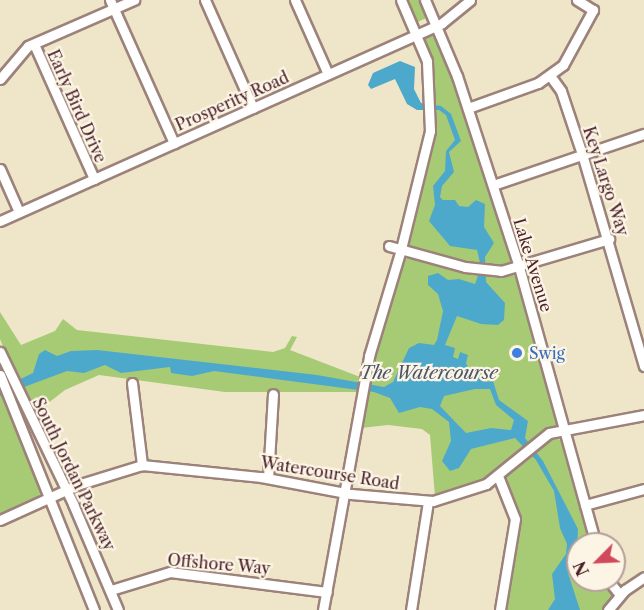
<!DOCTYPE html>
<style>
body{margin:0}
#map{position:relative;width:644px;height:610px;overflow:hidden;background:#efe6c9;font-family:"Libre Caslon Text",serif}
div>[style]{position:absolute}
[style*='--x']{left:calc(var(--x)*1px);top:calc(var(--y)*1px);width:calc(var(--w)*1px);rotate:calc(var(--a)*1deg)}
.green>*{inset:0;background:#a7cb75}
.water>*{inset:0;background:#4ca9cb}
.roads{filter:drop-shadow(2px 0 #9c827a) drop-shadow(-2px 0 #9c827a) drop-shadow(0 2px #9c827a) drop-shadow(0 -2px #9c827a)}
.minor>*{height:9px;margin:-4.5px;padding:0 4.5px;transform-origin:4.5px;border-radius:4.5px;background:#fff}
.dots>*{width:16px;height:16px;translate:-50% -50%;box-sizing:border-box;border:3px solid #fcf5e5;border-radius:50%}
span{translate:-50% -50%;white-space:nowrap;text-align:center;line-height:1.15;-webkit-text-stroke:4.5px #fcf5e5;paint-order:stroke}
.street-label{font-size:16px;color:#4a1f2b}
.shop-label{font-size:16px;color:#366cbe}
.left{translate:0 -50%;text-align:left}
.water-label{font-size:18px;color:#4b566b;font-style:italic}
.north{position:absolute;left:566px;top:532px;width:60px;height:60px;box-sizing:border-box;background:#fcf5e5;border:2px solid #b59f9b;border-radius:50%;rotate:246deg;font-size:16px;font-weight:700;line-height:24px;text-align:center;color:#4a1f2b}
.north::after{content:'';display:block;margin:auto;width:21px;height:27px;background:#d1495b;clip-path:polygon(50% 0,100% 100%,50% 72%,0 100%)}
</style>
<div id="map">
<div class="green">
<i style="clip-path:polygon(404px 0,421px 0,429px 17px,415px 23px)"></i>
<i style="clip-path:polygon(434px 33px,449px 61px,513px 261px,505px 267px,472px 265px,410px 248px,406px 242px,433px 120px,432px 68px,423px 40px)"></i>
<i style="clip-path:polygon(411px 256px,518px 276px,558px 424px,485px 481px,435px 497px,430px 435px,422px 429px,388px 425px,361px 428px,366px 392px,225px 392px,99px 375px,65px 390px,47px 404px,46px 416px,52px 432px,46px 435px,29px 405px,14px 412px,42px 491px,38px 497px,0 514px,0 365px,9px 361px,0 339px,0 312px,21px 345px,55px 331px,63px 319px,77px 330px,273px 352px,285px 348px,292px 336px,297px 337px,290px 350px,368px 380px,401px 262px)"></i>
<i style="clip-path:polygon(553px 437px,563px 441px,593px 544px,578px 544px,578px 580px,605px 580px,613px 594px,604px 610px,504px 610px,517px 536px,516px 510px,505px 477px)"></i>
</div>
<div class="water">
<i style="clip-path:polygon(evenodd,400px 61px,415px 67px,414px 89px,421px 103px,441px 106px,451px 114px,461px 141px,449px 152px,454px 172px,442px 186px,440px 197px,443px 200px,455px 200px,459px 206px,468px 207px,476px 200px,485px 204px,484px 227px,494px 243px,485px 257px,486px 282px,505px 303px,504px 320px,498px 325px,481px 324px,457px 316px,445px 345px,455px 348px,453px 357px,458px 359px,460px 352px,468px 355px,466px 363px,472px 375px,486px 382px,493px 381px,499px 400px,528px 421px,525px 438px,543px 461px,578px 529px,577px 550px,568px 573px,580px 610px,548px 610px,555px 599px,552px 574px,566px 554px,567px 544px,560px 528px,554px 491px,536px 460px,515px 438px,471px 449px,459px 468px,450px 471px,442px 461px,451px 441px,449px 422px,432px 409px,420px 407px,399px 413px,390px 398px,374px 392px,214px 371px,192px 376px,171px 373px,170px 367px,121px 373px,105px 365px,84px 373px,67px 371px,0 396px,0 389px,33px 373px,39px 354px,45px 350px,57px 356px,71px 351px,97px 350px,317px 375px,384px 387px,393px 382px,409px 348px,419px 343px,434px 345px,437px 340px,443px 311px,438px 294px,428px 285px,428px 276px,438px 273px,448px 280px,459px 279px,475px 284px,481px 267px,477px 250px,450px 246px,429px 221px,435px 205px,433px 186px,445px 171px,446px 151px,455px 140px,446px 115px,439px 110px,417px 110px,407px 104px,395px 79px,371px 89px,368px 85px,373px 73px,400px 61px,475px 389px,490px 389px,496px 405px,514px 420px,511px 430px,491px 428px,466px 433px,440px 406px,444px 396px,475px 389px)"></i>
</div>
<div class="roads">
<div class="minor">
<i style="--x:110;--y:0;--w:157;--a:65.9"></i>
<i style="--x:205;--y:0;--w:118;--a:66"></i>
<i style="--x:295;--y:0;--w:81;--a:66"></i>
<i style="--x:425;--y:0;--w:82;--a:67.2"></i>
<i style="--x:457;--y:76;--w:201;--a:72"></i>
<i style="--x:519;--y:267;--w:288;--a:74.5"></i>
<i style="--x:34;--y:44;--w:148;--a:66"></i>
<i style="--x:551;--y:77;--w:17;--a:54"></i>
<i style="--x:561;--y:91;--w:66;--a:71.6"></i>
<i style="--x:582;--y:154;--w:221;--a:73.7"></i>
<i style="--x:0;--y:79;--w:43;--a:-49.7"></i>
<i style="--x:28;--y:46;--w:116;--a:-23.5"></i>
<i style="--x:468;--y:108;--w:74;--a:-19.7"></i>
<i style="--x:538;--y:83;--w:31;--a:-36"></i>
<i style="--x:563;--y:65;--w:63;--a:-61.4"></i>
<i style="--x:593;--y:10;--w:19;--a:-148"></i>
<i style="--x:0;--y:169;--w:47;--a:66.2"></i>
<i style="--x:493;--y:185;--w:159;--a:-18.7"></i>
<i style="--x:0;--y:221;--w:484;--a:-24.1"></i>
<i style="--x:442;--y:23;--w:36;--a:-39"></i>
<i style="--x:389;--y:246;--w:79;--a:15.4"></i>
<i style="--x:465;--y:267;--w:36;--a:6"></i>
<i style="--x:501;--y:271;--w:113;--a:-16.5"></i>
<i style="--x:0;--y:352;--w:169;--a:64.3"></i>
<i style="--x:73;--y:504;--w:115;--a:67"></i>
<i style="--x:0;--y:375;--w:253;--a:68.2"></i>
<i style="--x:132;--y:383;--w:83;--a:83"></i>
<i style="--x:498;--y:476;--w:46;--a:68.4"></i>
<i style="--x:515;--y:519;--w:92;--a:99.4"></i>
<i style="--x:268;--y:478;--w:84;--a:-86.6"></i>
<i style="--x:585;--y:505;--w:61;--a:-15.2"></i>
<i style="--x:0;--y:520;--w:85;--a:-24.4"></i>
<i style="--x:77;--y:485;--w:68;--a:-17.1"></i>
<i style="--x:142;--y:465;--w:120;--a:5.8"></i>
<i style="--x:261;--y:477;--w:92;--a:10.7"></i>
<i style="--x:351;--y:494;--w:82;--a:4.9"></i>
<i style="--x:433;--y:501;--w:56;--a:-17.8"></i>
<i style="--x:486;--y:484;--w:81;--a:-39"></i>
<i style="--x:549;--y:433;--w:97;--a:-10.7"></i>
<i style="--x:608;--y:580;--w:19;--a:51"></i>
<i style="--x:111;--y:590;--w:62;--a:-17"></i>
<i style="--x:170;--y:572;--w:158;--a:7.3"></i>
<i style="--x:323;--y:610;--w:258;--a:-79.7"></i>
<i style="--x:369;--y:356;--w:112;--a:-73.3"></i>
<i style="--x:401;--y:249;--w:122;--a:-76.2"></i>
<i style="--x:430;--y:131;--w:70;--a:-92.5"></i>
<i style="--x:427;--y:61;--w:66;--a:-113.1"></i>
<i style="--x:411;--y:610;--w:109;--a:-81.1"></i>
<i style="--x:608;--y:610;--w:26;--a:-50"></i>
<i style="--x:625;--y:590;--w:23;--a:-34"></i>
</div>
</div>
<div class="dots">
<i style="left:517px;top:353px;background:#3f7fe0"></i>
</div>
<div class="street-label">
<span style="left:232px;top:101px;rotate:-24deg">Prosperity Road</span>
<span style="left:77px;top:106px;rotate:66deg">Early Bird Drive</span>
<span style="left:606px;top:181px;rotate:72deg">Key Largo Way</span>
<span style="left:533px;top:265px;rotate:73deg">Lake Avenue</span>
<span style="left:330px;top:473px;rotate:9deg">Watercourse Road</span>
<span style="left:74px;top:474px;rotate:64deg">South Jordan Parkway</span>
<span style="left:219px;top:564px;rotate:5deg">Offshore Way</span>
</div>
<div class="shop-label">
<span class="left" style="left:529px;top:353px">Swig</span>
</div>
<div class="water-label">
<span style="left:429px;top:373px">The Watercourse</span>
</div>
<div class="north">N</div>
</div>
